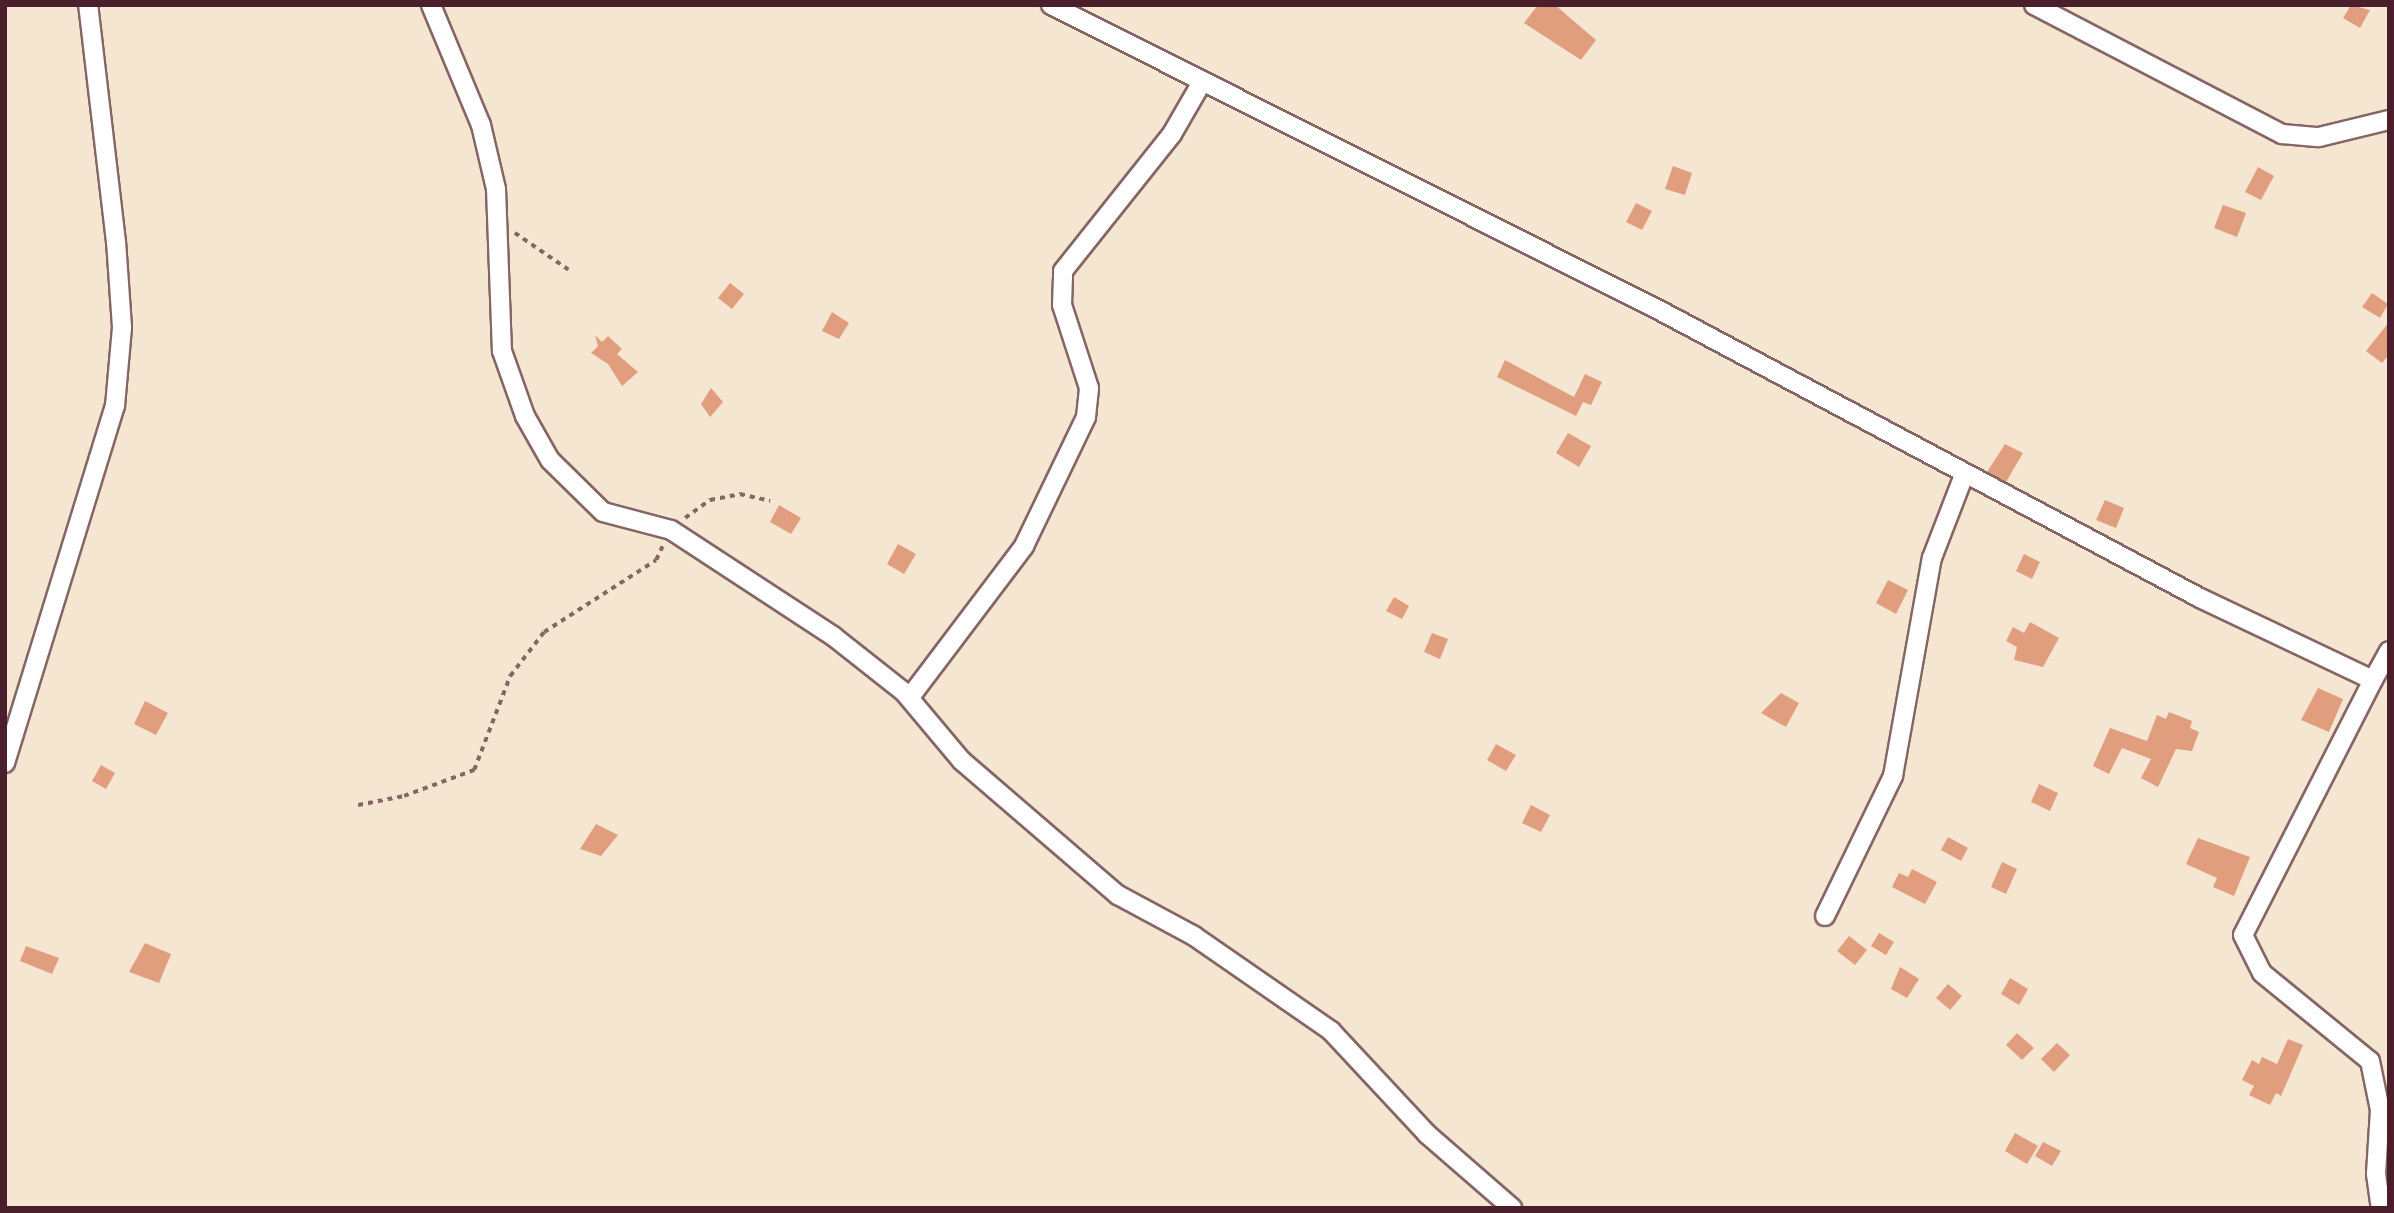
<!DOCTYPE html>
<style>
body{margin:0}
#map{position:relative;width:2394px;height:1213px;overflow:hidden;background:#f5e6d1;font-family:Itim,sans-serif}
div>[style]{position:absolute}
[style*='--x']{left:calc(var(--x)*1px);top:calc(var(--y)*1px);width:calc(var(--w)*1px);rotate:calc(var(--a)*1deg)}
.building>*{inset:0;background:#e19e7f}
.path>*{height:3.5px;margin-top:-1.75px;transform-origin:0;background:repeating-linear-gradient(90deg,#866565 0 5px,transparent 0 10px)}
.roads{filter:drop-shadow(2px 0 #866565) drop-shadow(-2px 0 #866565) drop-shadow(0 2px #866565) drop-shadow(0 -2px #866565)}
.minor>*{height:18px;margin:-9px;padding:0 9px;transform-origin:9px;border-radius:9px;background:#fff}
span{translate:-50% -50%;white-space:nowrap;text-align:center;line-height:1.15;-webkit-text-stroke:6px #f7f3e8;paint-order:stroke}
.frame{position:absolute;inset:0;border:7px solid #4a1f2b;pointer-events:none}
</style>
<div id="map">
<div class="building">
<i style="clip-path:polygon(1538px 5px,1555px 5px,1596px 40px,1581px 60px,1524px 23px)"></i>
<i style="clip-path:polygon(2351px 5px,2370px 10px,2360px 28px,2343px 18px)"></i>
<i style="clip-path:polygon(1673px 166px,1692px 173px,1685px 195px,1665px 189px)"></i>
<i style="clip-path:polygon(2258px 167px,2274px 176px,2261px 200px,2245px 192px)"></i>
<i style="clip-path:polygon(1636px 203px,1652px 211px,1642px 230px,1626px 222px)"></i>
<i style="clip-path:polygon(2223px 205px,2246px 213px,2237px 237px,2214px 228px)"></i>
<i style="clip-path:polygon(730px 283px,744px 294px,732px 309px,718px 298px)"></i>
<i style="clip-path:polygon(2372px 293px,2388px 304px,2380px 318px,2362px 307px)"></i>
<i style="clip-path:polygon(832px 312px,849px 323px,839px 339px,822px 331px)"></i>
<i style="clip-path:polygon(2389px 322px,2389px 355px,2382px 363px,2366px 351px)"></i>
<i style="clip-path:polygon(595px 335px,602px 342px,608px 336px,622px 349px,617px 354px,638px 372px,622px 386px,608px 364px,591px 353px,598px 346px)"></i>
<i style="clip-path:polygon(1505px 360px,1574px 397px,1585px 374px,1602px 382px,1591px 405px,1583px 402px,1576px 416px,1497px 377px)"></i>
<i style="clip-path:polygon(711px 388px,723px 402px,710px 417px,701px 404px)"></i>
<i style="clip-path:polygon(1568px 433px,1591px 446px,1579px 467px,1556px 453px)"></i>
<i style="clip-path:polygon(2005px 444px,2023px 453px,2006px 482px,1987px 472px)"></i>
<i style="clip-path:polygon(2105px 500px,2124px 508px,2116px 528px,2096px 520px)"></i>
<i style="clip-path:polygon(779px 505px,801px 518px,791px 534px,770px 522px)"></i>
<i style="clip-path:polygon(898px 544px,916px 554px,904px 574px,887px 564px)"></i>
<i style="clip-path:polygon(2024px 554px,2040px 562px,2032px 579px,2016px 571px)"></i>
<i style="clip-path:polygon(1888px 580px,1908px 590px,1896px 614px,1876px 603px)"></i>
<i style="clip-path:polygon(1394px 597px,1409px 606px,1402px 619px,1386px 611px)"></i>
<i style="clip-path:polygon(2030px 622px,2059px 638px,2043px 667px,2014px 660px,2017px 647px,2006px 641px,2013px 627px,2024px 633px)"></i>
<i style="clip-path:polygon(1432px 633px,1448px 639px,1440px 659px,1424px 652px)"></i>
<i style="clip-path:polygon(2318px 688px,2343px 699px,2329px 732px,2301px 720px)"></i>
<i style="clip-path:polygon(1781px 693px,1799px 703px,1786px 727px,1761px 713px)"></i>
<i style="clip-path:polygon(145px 701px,168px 713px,156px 735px,134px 724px)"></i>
<i style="clip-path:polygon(2169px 712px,2192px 721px,2190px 728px,2199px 732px,2192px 751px,2176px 749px,2158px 787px,2141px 778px,2151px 759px,2122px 748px,2109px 774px,2093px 766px,2110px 728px,2147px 741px,2157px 715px,2166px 719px)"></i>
<i style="clip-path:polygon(1496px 744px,1516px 755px,1506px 771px,1487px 760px)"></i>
<i style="clip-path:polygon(101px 765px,115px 773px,106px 789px,92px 781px)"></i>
<i style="clip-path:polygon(2039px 784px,2058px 793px,2050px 811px,2031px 802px)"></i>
<i style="clip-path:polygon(1531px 805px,1550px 815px,1541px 832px,1522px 823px)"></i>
<i style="clip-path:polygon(596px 824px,618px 835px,601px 856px,580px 849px)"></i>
<i style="clip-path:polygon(1948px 837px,1968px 848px,1961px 861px,1941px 850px)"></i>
<i style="clip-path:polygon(2198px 838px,2250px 857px,2234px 896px,2213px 887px,2217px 878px,2186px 864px)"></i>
<i style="clip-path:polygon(2002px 862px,2017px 869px,2006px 894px,1991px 887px)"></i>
<i style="clip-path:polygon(1912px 869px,1937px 882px,1925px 904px,1892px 887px,1899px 873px,1908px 877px)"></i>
<i style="clip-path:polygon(1879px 933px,1894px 942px,1886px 955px,1871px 946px)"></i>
<i style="clip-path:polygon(1849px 936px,1867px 950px,1855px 965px,1837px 951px)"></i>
<i style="clip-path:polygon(145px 943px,171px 954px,159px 983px,129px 972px)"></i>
<i style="clip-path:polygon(26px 946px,59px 958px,52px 974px,20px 961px)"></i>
<i style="clip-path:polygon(1900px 967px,1919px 979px,1907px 998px,1891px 989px)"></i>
<i style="clip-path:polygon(2010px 978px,2028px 989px,2019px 1005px,2001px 994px)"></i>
<i style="clip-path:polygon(1948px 984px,1962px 996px,1950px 1010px,1936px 998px)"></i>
<i style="clip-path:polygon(2017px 1033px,2034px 1048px,2022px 1060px,2006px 1045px)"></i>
<i style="clip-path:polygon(2288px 1039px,2303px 1045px,2281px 1096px,2276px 1093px,2270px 1105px,2249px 1095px,2254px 1086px,2242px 1080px,2252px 1060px,2259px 1064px,2262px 1057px,2277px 1064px)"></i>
<i style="clip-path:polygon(2057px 1043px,2070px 1055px,2054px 1072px,2041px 1059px)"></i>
<i style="clip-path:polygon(2015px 1133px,2038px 1146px,2027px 1164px,2005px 1151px)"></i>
<i style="clip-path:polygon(2043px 1142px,2061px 1151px,2052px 1166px,2035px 1156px)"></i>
</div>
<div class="path">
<i style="--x:515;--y:233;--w:65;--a:34.4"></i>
<i style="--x:685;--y:518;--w:31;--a:-36"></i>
<i style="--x:710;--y:500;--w:31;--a:-11"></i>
<i style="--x:740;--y:494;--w:31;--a:13"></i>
<i style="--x:358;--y:805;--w:47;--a:-11.1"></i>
<i style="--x:404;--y:796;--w:75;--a:-20.4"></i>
<i style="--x:474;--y:770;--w:101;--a:-69"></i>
<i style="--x:510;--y:676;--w:56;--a:-52.3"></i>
<i style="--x:544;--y:632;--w:133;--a:-32.7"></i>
<i style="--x:656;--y:560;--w:17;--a:-65"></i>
</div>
<div class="roads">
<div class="minor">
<i style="--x:431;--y:5;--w:130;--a:67.4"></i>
<i style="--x:481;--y:125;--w:66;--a:76.8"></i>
<i style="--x:496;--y:189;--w:162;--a:87.9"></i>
<i style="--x:502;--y:351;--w:69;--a:70.5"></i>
<i style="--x:525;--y:416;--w:51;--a:60.4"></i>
<i style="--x:550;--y:460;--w:74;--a:44.5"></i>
<i style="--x:603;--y:512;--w:70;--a:14.8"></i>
<i style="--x:671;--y:530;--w:194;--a:33.2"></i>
<i style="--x:833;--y:636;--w:90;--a:38.3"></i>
<i style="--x:904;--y:692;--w:90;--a:50"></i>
<i style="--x:962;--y:761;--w:206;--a:40.7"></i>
<i style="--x:1118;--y:895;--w:86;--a:28.3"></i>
<i style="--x:1194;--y:936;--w:167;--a:34.7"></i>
<i style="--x:1331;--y:1031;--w:141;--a:47"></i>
<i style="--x:1427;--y:1134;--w:113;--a:41"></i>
<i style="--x:1051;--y:5;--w:678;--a:26.64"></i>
<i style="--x:1657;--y:309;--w:615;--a:28.02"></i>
<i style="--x:2200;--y:598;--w:191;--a:25.4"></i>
<i style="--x:2373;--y:680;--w:33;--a:-61"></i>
<i style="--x:2034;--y:5;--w:280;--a:27.5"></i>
<i style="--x:2282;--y:134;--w:37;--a:5"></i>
<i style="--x:2319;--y:137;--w:72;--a:-13.7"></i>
<i style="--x:2373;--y:680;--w:286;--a:117"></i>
<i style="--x:2243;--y:935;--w:42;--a:63.4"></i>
<i style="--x:2262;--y:973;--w:139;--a:39.2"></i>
<i style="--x:2370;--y:1061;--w:50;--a:78.5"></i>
<i style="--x:2380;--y:1110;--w:64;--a:93.6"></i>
<i style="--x:2376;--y:1174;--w:34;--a:82"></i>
<i style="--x:910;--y:697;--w:189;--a:-52.9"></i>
<i style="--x:1024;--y:546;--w:143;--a:-64.3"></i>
<i style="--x:1086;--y:417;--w:29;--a:-84"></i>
<i style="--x:1089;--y:388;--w:87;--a:-108"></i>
<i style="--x:1062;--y:305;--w:34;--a:-88"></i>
<i style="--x:1063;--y:271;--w:175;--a:-51.5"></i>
<i style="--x:1172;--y:134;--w:60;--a:-60"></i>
<i style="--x:5;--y:763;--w:374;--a:-72.9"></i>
<i style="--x:115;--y:406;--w:79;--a:-84.9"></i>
<i style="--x:122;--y:327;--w:85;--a:-94"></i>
<i style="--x:116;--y:242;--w:239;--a:-96.7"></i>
<i style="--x:1825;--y:916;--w:156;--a:-64.1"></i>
<i style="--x:1893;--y:776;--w:221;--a:-79.9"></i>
<i style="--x:1932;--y:558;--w:89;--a:-68.9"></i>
</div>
</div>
<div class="frame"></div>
</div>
